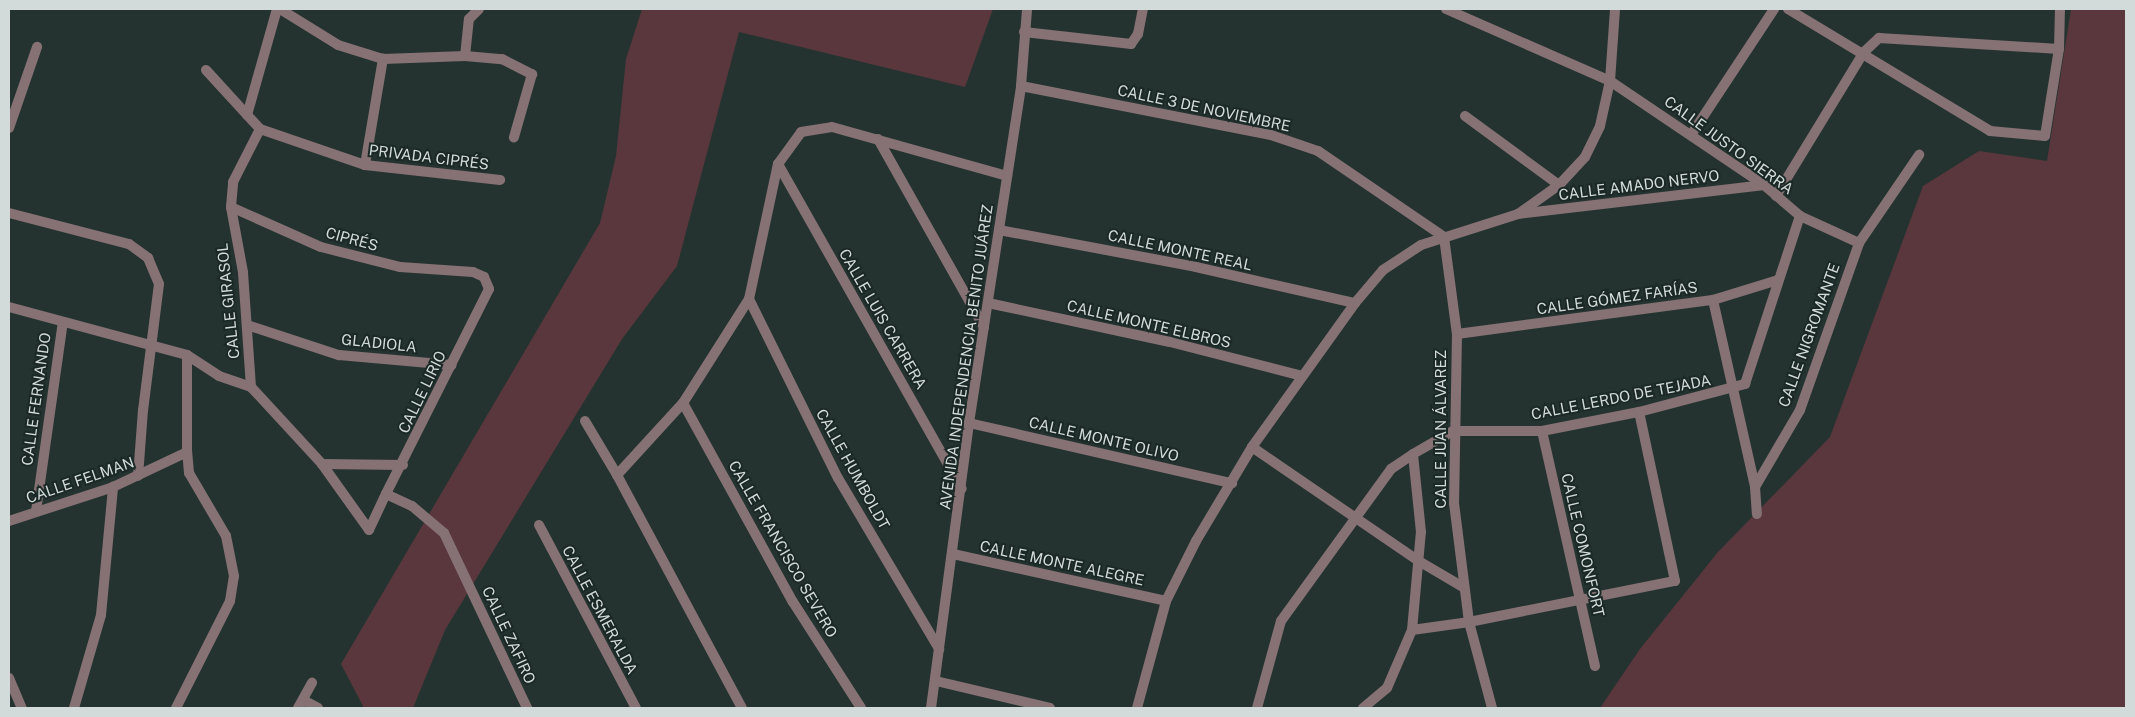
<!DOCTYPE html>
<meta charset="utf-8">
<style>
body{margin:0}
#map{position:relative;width:2135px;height:717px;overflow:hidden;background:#253330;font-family:"Public Sans",sans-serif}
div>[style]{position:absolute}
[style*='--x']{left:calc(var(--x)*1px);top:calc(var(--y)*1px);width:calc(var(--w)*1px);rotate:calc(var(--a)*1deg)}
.green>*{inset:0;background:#59373d}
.minor>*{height:10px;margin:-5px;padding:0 5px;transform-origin:5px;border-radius:5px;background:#867275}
.tertiary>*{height:10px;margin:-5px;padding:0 5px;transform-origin:5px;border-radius:5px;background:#867275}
span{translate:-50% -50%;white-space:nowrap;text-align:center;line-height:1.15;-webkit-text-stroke:4px #1b2926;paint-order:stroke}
.street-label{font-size:15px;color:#d2dbd9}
.frame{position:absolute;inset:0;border:10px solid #d2dbd9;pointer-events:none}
</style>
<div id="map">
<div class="green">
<i style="clip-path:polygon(642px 9px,993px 9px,965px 87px,739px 32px,677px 266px,622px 339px,445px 630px,413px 708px,364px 708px,341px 664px,600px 223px,616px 156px,626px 59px)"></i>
<i style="clip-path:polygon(2071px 9px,2126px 9px,2126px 708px,1600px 708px,1640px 649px,1718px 552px,1830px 437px,1923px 186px,1979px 151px,2047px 161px)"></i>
</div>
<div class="minor">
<i style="--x:280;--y:9;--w:68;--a:31.8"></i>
<i style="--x:338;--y:45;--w:47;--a:17.3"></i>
<i style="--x:383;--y:59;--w:82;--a:-2.1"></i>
<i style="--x:465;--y:56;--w:37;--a:5"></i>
<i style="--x:502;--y:59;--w:34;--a:27"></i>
<i style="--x:532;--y:74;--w:66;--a:105.9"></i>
<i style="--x:1446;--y:9;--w:179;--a:23.7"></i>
<i style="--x:1610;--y:81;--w:186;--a:34"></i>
<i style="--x:1764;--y:185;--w:48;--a:40.7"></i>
<i style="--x:1800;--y:216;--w:65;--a:24.6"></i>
<i style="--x:1788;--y:9;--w:236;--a:31.1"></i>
<i style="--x:1990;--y:131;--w:55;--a:5.2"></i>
<i style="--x:2045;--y:136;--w:88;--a:-80.9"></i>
<i style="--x:2059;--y:49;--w:40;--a:-88.6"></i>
<i style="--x:1024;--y:32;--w:108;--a:6.4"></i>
<i style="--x:1131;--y:44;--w:12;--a:-55"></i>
<i style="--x:1138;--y:34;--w:25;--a:-79"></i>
<i style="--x:465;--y:56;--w:37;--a:-84"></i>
<i style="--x:469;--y:19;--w:14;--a:-45"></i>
<i style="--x:206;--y:70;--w:80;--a:47.5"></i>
<i style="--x:260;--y:129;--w:111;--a:18.9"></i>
<i style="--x:365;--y:165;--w:136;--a:6.3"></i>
<i style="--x:1021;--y:86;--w:255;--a:11.1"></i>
<i style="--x:1271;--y:135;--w:50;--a:18.8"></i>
<i style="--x:1318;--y:151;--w:153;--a:34.3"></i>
<i style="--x:1444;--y:237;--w:98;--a:82.4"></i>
<i style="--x:1457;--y:334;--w:169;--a:91"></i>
<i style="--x:1454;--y:503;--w:120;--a:82.8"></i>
<i style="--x:1469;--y:622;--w:89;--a:75"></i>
<i style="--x:247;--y:115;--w:110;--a:-74.2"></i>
<i style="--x:1465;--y:116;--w:117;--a:36.3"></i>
<i style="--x:9;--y:128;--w:86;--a:-70.9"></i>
<i style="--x:1691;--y:135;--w:151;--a:-56.6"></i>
<i style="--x:878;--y:139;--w:216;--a:60.6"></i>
<i style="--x:778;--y:164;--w:373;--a:60.5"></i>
<i style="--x:365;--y:165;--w:108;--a:-80.4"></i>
<i style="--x:1776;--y:196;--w:169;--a:-58.6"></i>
<i style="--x:1864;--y:52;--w:21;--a:-43"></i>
<i style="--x:1879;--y:38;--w:180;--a:3.5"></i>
<i style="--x:231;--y:207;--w:98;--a:24"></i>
<i style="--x:321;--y:247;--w:81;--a:14.2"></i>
<i style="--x:400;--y:267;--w:73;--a:3.9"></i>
<i style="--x:473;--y:272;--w:12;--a:24"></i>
<i style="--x:484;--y:277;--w:13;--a:67"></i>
<i style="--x:489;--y:289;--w:229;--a:116.7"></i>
<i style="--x:9;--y:213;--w:124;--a:14.5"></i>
<i style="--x:129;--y:244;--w:24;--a:36"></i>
<i style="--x:148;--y:258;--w:28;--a:67"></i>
<i style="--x:159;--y:284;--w:127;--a:97.2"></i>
<i style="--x:143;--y:410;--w:66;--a:94.3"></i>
<i style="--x:1518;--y:214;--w:248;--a:-6.7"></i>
<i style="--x:999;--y:230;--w:200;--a:10.6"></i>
<i style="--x:1196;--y:267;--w:163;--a:12.8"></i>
<i style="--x:749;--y:299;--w:200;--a:63.6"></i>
<i style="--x:838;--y:478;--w:199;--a:59.4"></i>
<i style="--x:1713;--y:300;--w:192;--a:77.3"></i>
<i style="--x:1755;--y:487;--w:27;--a:86"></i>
<i style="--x:988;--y:303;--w:186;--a:12.1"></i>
<i style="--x:1170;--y:342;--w:136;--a:14.4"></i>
<i style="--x:9;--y:307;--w:184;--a:15.1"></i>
<i style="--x:247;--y:325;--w:97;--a:18.1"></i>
<i style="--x:339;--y:355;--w:113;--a:5.1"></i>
<i style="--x:1457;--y:334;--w:258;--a:-7.6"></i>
<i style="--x:1713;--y:300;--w:68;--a:-17.1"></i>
<i style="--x:251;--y:387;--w:115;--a:-94"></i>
<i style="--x:243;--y:272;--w:66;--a:-100.5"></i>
<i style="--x:231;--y:207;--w:25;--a:-85"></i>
<i style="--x:233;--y:182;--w:59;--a:-63"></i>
<i style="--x:683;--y:403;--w:227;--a:61.1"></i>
<i style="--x:793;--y:602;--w:126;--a:57.3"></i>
<i style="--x:585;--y:421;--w:63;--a:59.3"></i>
<i style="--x:617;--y:475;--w:264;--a:61.8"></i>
<i style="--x:969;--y:423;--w:270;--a:12.9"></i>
<i style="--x:1542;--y:431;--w:241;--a:77.3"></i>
<i style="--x:1252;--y:447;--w:200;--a:34.4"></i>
<i style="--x:1417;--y:560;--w:53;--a:30.4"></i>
<i style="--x:322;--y:464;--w:81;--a:0.7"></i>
<i style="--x:617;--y:475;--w:98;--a:-47.5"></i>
<i style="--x:683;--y:403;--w:123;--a:-57.6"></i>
<i style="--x:749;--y:299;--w:138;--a:-77.9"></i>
<i style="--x:778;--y:164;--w:39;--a:-54"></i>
<i style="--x:801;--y:132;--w:31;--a:-9"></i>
<i style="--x:832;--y:127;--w:182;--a:15.6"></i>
<i style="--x:1755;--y:487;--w:89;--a:-59.7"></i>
<i style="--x:1800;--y:410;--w:177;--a:-70.5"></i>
<i style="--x:1859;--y:243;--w:107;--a:-55.7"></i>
<i style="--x:36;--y:511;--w:191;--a:-81.9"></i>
<i style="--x:539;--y:525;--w:207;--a:62.1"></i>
<i style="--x:953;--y:554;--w:218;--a:12.4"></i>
<i style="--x:1412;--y:630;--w:58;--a:-8"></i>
<i style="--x:1469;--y:622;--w:210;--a:-11.3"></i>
<i style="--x:1675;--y:581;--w:173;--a:-102"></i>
<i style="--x:9;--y:678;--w:33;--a:67"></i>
<i style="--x:936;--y:681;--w:117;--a:13.3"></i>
<i style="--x:303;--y:700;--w:17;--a:28"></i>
<i style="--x:74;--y:708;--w:97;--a:-73.8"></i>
<i style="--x:101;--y:615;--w:129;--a:-84.6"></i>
<i style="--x:176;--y:708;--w:120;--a:-63.2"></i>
<i style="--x:230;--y:601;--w:25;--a:-81"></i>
<i style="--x:234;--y:576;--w:41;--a:-101.3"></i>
<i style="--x:226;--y:536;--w:73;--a:-120.4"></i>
<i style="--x:189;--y:473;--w:21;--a:-95"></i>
<i style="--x:298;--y:708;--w:29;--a:-61"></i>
<i style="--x:931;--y:708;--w:288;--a:-82.4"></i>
<i style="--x:969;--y:423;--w:341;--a:-81.2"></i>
<i style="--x:1021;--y:86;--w:77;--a:-85.5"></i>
<i style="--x:1257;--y:708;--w:90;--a:-74.6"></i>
<i style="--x:1281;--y:621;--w:188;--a:-54.1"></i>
<i style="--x:1391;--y:469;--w:27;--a:-34"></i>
<i style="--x:1413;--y:454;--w:46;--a:-29.9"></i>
<i style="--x:1453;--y:431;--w:89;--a:0"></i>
<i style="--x:1542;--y:431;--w:99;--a:-11.1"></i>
<i style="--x:1639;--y:412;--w:110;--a:-14.8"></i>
<i style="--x:1745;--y:384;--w:177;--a:-71.9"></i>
<i style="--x:1363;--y:708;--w:31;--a:-40"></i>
<i style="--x:1387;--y:688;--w:63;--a:-66.7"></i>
<i style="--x:1412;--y:630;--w:98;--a:-84.8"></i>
<i style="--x:1421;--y:532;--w:78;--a:-95.9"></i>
</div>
<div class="tertiary">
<i style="--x:187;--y:355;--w:38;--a:33"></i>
<i style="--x:219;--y:376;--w:34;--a:19"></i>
<i style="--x:251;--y:387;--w:105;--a:47.3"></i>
<i style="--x:322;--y:464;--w:81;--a:54.5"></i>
<i style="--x:369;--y:530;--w:40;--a:-65"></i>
<i style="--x:386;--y:494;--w:29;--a:25"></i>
<i style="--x:412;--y:506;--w:42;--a:40.2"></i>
<i style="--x:444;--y:533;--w:194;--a:64.6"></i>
<i style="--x:9;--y:521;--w:109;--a:-18.1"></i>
<i style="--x:113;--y:487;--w:82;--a:-25.3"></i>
<i style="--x:187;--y:452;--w:97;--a:-90"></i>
<i style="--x:1137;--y:708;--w:111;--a:-74.8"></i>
<i style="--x:1166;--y:601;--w:67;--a:-63.4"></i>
<i style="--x:1196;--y:541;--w:109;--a:-59.2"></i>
<i style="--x:1252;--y:447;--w:177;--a:-54.4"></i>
<i style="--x:1355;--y:303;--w:43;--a:-49.7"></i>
<i style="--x:1383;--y:270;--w:45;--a:-33.3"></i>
<i style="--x:1421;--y:245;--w:102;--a:-17.7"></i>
<i style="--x:1518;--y:214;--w:50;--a:-35.3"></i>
<i style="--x:1559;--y:185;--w:38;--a:-47"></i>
<i style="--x:1585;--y:157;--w:34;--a:-64"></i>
<i style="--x:1600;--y:126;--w:46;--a:-77.5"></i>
<i style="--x:1610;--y:81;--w:72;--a:-86"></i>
</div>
<div class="street-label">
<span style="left:1204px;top:108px;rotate:12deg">CALLE 3 DE NOVIEMBRE</span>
<span style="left:1729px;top:145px;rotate:36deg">CALLE JUSTO SIERRA</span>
<span style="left:429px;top:157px;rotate:7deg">PRIVADA CIPRÉS</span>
<span style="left:1639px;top:185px;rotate:-7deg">CALLE AMADO NERVO</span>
<span style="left:352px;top:239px;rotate:15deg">CIPRÉS</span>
<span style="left:1180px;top:250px;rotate:12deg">CALLE MONTE REAL</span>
<span style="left:1617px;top:298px;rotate:-8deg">CALLE GÓMEZ FARÍAS</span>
<span style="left:228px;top:301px;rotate:-96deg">CALLE GIRASOL</span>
<span style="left:883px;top:319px;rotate:60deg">CALLE LUIS CARRERA</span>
<span style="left:1149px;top:324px;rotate:13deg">CALLE MONTE ELBROS</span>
<span style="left:1809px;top:335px;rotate:-70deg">CALLE NIGROMANTE</span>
<span style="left:379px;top:343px;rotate:6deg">GLADIOLA</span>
<span style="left:966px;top:357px;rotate:-82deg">AVENIDA INDEPENDENCIA BENITO JUÁREZ</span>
<span style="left:422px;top:392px;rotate:-64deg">CALLE LIRIO</span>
<span style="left:1621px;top:397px;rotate:-11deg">CALLE LERDO DE TEJADA</span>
<span style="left:36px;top:399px;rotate:-82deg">CALLE FERNANDO</span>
<span style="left:1441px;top:429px;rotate:-90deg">CALLE JUAN ÁLVAREZ</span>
<span style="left:1104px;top:439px;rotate:13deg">CALLE MONTE OLIVO</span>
<span style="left:853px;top:469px;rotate:61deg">CALLE HUMBOLDT</span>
<span style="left:80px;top:480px;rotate:-19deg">CALLE FELMAN</span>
<span style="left:1583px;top:545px;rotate:77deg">CALLE COMONFORT</span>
<span style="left:783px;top:549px;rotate:60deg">CALLE FRANCISCO SEVERO</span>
<span style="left:1062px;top:563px;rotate:12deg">CALLE MONTE ALEGRE</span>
<span style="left:600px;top:610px;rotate:62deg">CALLE ESMERALDA</span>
<span style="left:509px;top:635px;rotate:65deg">CALLE ZAFIRO</span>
</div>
<div class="frame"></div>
</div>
